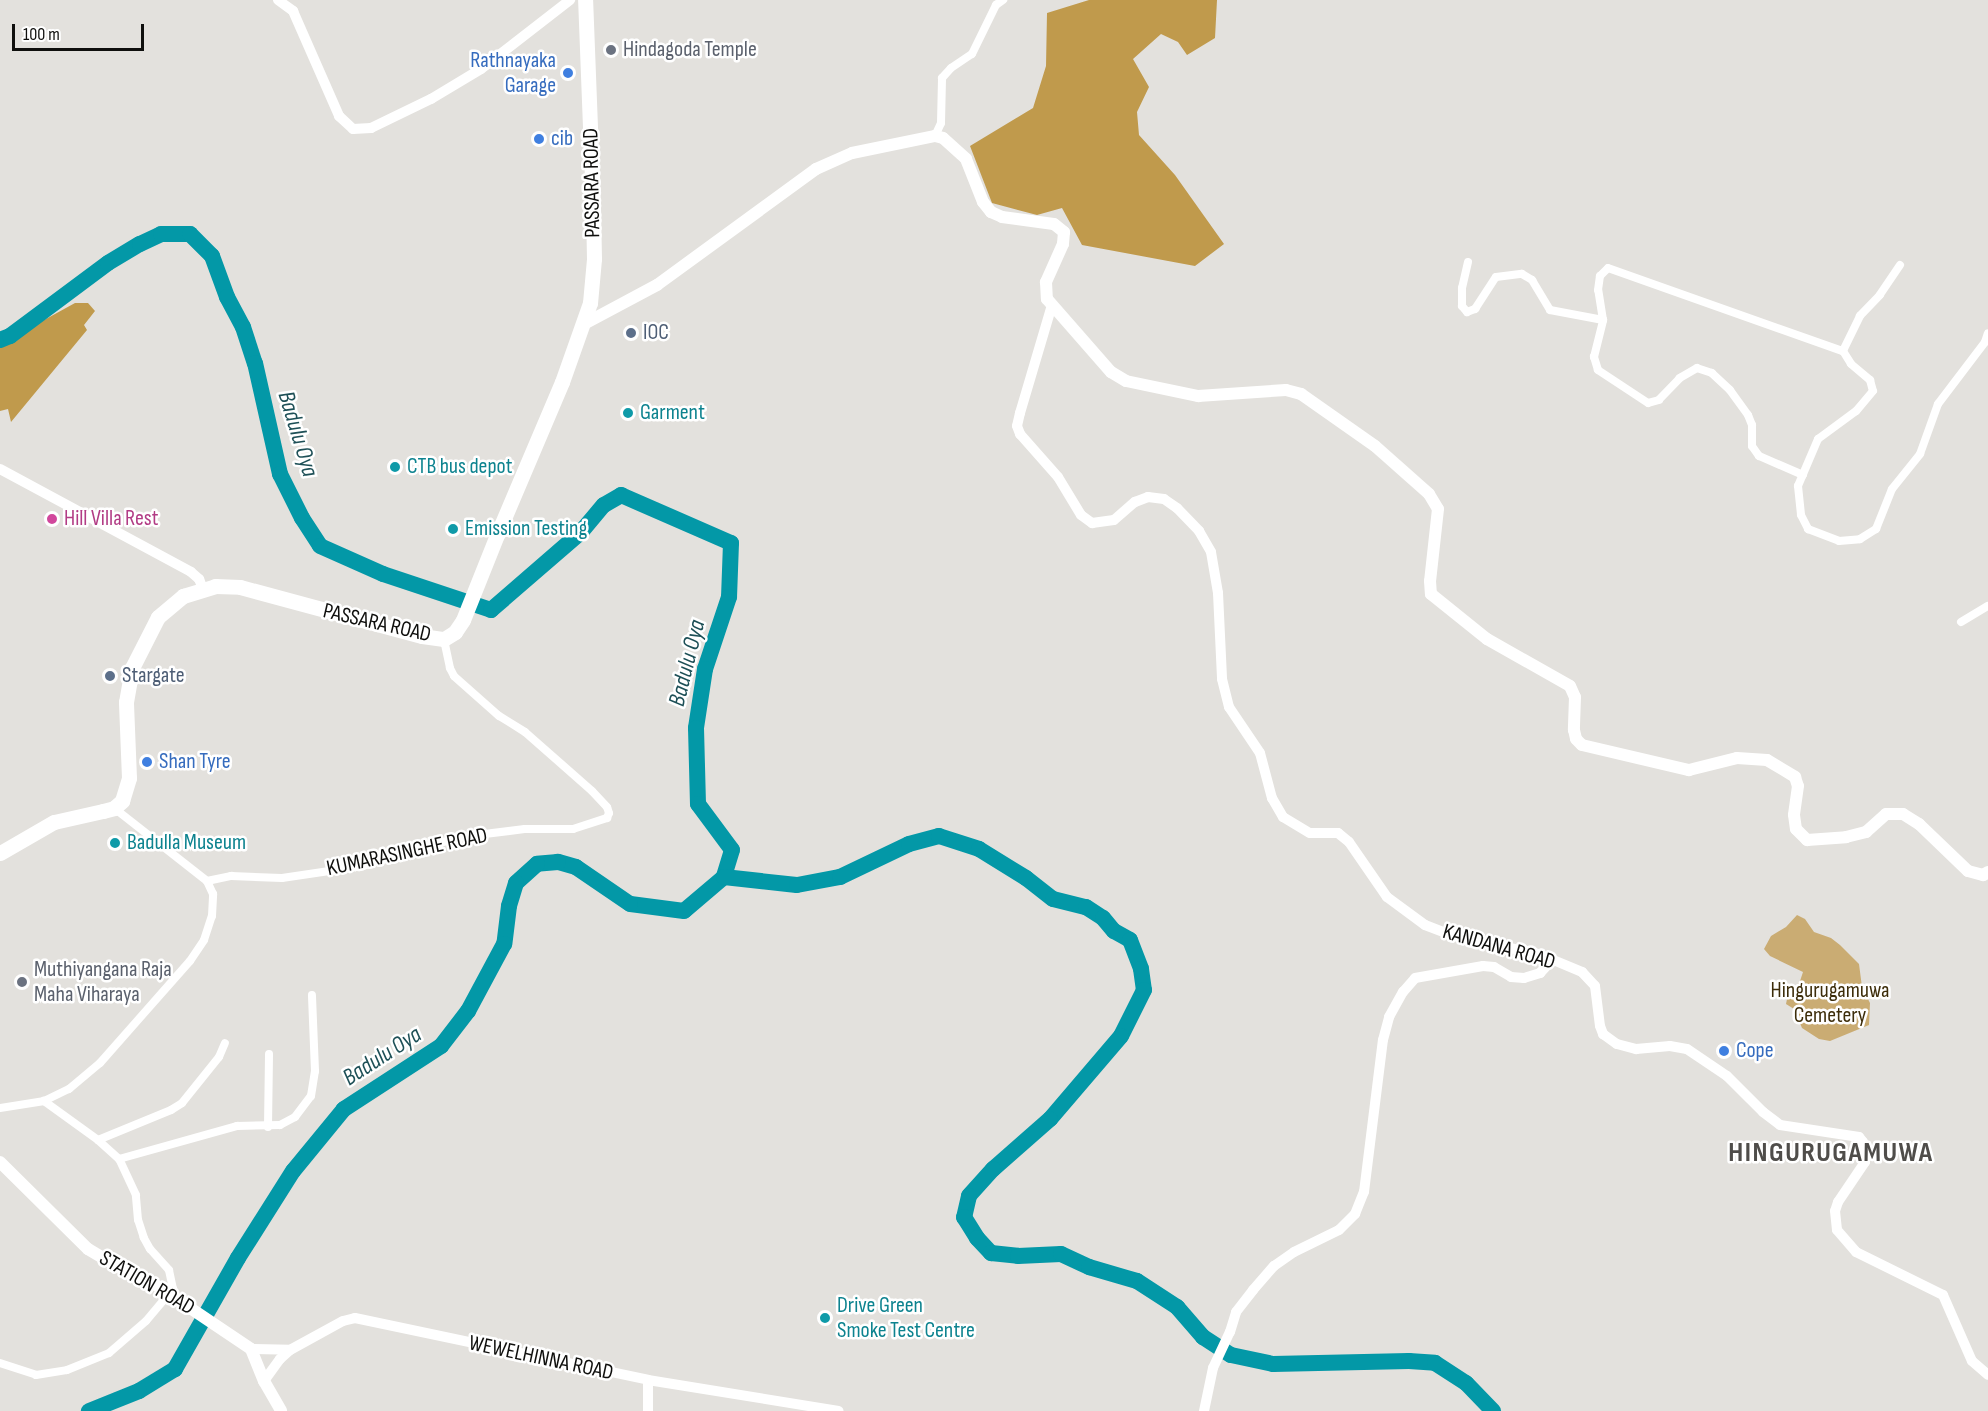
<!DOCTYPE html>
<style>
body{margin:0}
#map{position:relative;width:1988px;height:1411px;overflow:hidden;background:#e3e1dd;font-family:"Sofia Sans Condensed",sans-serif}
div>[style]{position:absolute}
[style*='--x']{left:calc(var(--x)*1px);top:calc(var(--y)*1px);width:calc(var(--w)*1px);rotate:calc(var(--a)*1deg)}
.green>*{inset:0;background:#caac73}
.forest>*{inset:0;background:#c09a4c}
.river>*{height:16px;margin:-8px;padding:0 8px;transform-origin:8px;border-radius:8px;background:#0398a7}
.street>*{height:8px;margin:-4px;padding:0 4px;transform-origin:4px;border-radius:4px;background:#fff}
.secondary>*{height:10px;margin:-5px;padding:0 5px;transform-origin:5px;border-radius:5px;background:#fff}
.primary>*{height:12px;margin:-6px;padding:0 6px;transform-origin:6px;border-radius:6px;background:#fff}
.highway>*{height:15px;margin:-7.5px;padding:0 7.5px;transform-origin:7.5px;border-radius:7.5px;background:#fff}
.dots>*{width:16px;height:16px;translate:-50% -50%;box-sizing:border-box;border:3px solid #fff;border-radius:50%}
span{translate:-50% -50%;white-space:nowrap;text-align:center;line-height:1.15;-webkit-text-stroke:5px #fff;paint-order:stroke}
.worship-label{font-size:22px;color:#5b616d}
.left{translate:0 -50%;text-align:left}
.shop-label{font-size:22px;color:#366cbe}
.right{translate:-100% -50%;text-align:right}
.street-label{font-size:22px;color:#0f0f0d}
.service-label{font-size:22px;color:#4e5e75}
.culture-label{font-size:22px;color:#0d838f}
.hotel-label{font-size:22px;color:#b23c85}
.park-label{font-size:22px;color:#3d2d0a}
.water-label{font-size:24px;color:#1e5057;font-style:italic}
.district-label{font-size:28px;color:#4f4d4a;font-weight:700;letter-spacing:1.5px}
.scale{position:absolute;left:12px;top:24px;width:132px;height:27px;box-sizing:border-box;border:3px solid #0f0f0d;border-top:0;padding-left:8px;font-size:18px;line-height:21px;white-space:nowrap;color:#0f0f0d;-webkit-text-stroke:4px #fff;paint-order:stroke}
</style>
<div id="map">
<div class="green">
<i style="clip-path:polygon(1797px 915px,1805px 919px,1814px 932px,1831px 938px,1840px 945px,1859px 964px,1862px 987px,1870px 1003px,1869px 1025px,1830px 1041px,1819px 1039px,1802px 1028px,1794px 1009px,1786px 1004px,1787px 999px,1800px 981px,1803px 972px,1770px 956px,1764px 949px,1771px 936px,1786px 927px)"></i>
</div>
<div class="forest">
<i style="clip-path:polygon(1089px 0,1217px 0,1215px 38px,1187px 55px,1178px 42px,1161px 34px,1133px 59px,1149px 87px,1137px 112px,1139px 135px,1175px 175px,1224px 244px,1195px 266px,1082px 245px,1062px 208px,1037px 215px,992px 203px,970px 146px,1033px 108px,1046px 66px,1047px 13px)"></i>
<i style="clip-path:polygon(75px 303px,88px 303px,95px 311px,84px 325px,87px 330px,11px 422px,8px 409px,0 411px,0 347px,13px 342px,35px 325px)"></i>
</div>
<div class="river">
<i style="--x:0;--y:340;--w:11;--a:-22"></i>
<i style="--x:10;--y:336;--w:122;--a:-36.7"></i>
<i style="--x:108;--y:263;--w:37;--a:-31"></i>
<i style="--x:140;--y:244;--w:23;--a:-25"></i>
<i style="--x:161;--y:234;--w:29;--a:0"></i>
<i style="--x:190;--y:234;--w:31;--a:45"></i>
<i style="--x:212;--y:256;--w:44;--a:69.9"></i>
<i style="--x:227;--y:297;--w:34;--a:62"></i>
<i style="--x:243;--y:327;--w:38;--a:72"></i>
<i style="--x:255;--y:363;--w:114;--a:77.3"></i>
<i style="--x:280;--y:474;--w:49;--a:63.4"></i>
<i style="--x:302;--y:518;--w:33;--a:57"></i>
<i style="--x:320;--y:546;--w:69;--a:24"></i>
<i style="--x:383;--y:574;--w:114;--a:18.4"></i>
<i style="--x:491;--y:610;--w:119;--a:-40.9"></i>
<i style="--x:581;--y:532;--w:35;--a:-50"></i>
<i style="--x:604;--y:505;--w:20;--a:-30"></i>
<i style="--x:621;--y:495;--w:120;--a:23.6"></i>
<i style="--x:731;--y:543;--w:54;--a:92.1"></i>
<i style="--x:729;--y:597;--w:76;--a:108.4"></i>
<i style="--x:705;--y:669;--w:60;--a:98.7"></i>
<i style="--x:696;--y:728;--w:76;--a:88.5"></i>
<i style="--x:698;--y:804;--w:57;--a:53.5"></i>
<i style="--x:732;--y:850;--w:28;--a:107"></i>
<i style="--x:724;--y:877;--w:52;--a:139.6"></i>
<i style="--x:684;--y:911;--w:54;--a:-172.6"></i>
<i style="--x:630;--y:904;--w:65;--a:-145.6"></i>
<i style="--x:576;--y:867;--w:19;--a:-164"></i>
<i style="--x:558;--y:862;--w:21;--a:175"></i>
<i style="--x:537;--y:864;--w:28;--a:138"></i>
<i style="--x:516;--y:883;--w:24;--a:107"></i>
<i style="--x:509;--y:906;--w:38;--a:97"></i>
<i style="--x:504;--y:944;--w:76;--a:118.2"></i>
<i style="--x:468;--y:1011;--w:44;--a:127.6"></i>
<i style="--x:441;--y:1046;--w:116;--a:147"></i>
<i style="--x:344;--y:1109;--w:80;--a:129.4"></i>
<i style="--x:293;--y:1171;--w:103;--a:122.3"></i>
<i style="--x:238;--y:1258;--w:128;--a:119.6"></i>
<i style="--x:175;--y:1369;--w:42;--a:148.6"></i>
<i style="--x:139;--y:1391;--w:54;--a:158.2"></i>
<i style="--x:724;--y:877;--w:73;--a:6.3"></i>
<i style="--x:797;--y:885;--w:44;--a:-10.5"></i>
<i style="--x:840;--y:877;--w:76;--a:-25.6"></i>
<i style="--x:909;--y:844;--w:31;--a:-15"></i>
<i style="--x:939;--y:836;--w:42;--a:18"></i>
<i style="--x:979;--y:849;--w:55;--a:31.7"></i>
<i style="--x:1026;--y:878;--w:34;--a:38"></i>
<i style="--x:1053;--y:899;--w:34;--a:14"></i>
<i style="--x:1086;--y:907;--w:20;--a:33"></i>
<i style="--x:1103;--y:918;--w:17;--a:50"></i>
<i style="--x:1114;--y:931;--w:18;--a:29"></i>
<i style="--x:1130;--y:940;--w:31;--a:69"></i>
<i style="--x:1141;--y:969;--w:21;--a:82"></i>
<i style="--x:1144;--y:990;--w:51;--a:116.6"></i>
<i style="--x:1121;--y:1036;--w:109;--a:130.5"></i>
<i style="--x:1050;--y:1119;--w:76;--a:138.7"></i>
<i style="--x:993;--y:1169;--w:36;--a:132"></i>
<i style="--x:969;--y:1196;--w:22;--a:103"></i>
<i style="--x:964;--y:1217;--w:25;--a:58"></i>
<i style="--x:977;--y:1238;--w:21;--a:47"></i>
<i style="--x:991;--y:1253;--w:27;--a:6"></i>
<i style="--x:1018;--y:1256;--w:43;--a:-2.7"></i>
<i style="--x:1061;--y:1254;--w:31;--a:25"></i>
<i style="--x:1089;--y:1267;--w:50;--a:16.3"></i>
<i style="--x:1137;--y:1281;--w:48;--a:33"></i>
<i style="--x:1177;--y:1307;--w:40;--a:49"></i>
<i style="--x:1203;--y:1337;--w:33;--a:33"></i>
<i style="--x:1231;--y:1355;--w:43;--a:12.1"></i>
<i style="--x:1273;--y:1364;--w:136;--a:-1.3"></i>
<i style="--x:1409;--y:1361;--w:26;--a:4"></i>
<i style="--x:1435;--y:1363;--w:37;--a:33"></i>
<i style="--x:1466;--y:1383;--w:39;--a:46"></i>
</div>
<div class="street">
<i style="--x:935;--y:136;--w:14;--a:-65"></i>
<i style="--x:941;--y:123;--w:45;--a:-88.7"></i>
<i style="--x:942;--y:78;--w:13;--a:-48"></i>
<i style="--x:951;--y:68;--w:25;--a:-34"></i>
<i style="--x:972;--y:54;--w:55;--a:-63.9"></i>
<i style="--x:996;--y:5;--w:9;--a:-36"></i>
<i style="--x:1468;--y:262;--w:27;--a:103"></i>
<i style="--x:1462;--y:288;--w:18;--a:90"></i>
<i style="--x:1462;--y:306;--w:8;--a:50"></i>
<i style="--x:1467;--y:312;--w:9;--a:-21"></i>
<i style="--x:1475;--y:309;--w:38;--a:-57"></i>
<i style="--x:1496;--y:277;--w:26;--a:-7"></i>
<i style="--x:1522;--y:274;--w:12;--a:31"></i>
<i style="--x:1532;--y:280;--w:35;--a:59"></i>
<i style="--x:1550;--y:310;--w:54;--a:10.7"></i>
<i style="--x:1900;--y:265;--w:36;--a:124"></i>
<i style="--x:1880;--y:295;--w:29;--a:134"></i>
<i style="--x:1860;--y:316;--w:39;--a:116"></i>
<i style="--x:1843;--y:351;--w:15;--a:58"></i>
<i style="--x:1851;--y:364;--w:25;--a:40"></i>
<i style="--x:1870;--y:380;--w:11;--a:75"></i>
<i style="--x:1873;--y:391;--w:26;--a:130"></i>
<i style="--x:1856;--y:411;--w:47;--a:143.6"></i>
<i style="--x:1818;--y:439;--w:51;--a:113.1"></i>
<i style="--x:1798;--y:486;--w:29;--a:84"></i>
<i style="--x:1801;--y:515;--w:16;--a:63"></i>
<i style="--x:1808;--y:529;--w:33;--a:21"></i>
<i style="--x:1839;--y:541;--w:21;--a:-5"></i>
<i style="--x:1860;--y:539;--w:19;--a:-32"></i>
<i style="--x:1876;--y:529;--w:43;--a:-68.2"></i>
<i style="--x:1892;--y:489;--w:45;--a:-51.3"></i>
<i style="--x:1920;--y:454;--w:53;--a:-70.2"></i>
<i style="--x:1938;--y:404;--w:78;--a:-52.8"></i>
<i style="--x:1985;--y:342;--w:9;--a:-72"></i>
<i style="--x:1803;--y:475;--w:48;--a:-156.6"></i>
<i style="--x:1759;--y:456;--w:12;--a:-125"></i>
<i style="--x:1752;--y:446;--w:21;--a:-90"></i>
<i style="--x:1752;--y:425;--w:11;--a:-112"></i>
<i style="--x:1748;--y:415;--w:31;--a:-126"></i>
<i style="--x:1730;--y:390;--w:25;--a:-137"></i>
<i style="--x:1712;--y:373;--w:16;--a:-162"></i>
<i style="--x:1697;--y:368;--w:20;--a:150"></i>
<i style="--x:1680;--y:378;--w:30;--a:134"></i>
<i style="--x:1659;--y:400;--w:11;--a:165"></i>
<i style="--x:1648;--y:403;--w:60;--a:-146.6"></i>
<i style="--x:1598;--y:370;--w:14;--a:-107"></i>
<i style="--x:1594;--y:357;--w:38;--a:-76"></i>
<i style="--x:1603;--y:320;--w:30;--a:-99"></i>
<i style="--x:1598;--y:290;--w:14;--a:-82"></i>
<i style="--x:1600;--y:276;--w:11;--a:-45"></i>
<i style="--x:1608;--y:268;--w:249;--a:19.5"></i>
<i style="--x:1961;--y:622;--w:31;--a:-31"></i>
<i style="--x:207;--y:881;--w:25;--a:-12"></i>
<i style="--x:231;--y:876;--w:51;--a:2.2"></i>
<i style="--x:282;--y:878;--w:82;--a:-8.4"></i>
<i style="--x:363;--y:866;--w:101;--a:-16.6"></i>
<i style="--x:460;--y:837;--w:65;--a:-7"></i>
<i style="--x:525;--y:829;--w:48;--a:0"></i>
<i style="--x:573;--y:829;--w:36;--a:-18"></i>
<i style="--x:607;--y:818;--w:5;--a:-68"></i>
<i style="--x:609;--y:813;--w:6;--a:-108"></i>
<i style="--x:607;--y:807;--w:22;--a:-133"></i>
<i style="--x:592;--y:791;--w:89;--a:-138.6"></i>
<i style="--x:525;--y:732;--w:31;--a:-148"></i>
<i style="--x:499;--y:716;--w:60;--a:-138.4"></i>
<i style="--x:454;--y:676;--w:9;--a:-117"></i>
<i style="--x:450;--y:668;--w:30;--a:-102"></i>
<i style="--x:0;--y:1108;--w:45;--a:-9"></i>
<i style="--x:44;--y:1101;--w:28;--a:-26"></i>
<i style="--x:69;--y:1089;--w:40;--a:-40"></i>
<i style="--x:100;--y:1063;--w:136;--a:-48.6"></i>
<i style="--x:190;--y:961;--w:25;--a:-56"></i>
<i style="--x:204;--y:940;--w:25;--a:-72"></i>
<i style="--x:212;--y:916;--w:22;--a:-87"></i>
<i style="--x:213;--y:894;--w:14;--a:-115"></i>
<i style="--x:207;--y:881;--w:118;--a:-141.9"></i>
<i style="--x:268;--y:1127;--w:73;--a:-89.2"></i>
<i style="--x:98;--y:1140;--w:79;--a:-22.3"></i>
<i style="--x:171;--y:1110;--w:13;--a:-32"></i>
<i style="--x:182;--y:1103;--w:59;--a:-51.2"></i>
<i style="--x:219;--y:1057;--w:15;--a:-67"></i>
<i style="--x:119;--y:1159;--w:123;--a:-15.6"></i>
<i style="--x:237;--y:1126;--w:43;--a:-1.3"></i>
<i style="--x:280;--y:1125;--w:17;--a:-28"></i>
<i style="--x:295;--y:1117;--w:26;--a:-53"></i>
<i style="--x:311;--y:1096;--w:25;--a:-81"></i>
<i style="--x:315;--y:1071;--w:76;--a:-92.3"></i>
<i style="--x:0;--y:1363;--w:38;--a:18"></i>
<i style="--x:36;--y:1375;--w:31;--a:-9"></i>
<i style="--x:67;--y:1370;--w:45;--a:-22"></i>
<i style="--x:109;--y:1353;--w:49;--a:-40.9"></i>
<i style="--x:146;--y:1321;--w:42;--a:-49.8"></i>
<i style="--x:173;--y:1289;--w:19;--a:-102"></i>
<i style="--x:169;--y:1270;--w:28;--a:-132"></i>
<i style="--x:150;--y:1249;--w:13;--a:-119"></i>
<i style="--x:144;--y:1238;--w:19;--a:-108"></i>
<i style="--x:138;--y:1220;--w:25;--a:-95"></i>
<i style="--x:136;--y:1195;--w:40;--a:-115"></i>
<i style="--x:119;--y:1159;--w:28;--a:-138"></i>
<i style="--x:98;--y:1140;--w:67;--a:-144.2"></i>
</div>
<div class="secondary">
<i style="--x:278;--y:0;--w:19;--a:36"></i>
<i style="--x:293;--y:11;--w:115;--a:66.3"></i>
<i style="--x:339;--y:116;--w:19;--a:43"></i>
<i style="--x:353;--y:129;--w:18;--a:-3"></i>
<i style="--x:371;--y:128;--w:67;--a:-25.8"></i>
<i style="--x:431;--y:99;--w:58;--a:-31"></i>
<i style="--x:481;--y:69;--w:113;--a:-37.8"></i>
<i style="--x:1052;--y:305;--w:113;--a:106.5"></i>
<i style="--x:1020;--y:413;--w:13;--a:103"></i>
<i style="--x:1017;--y:426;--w:9;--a:69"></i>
<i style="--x:1020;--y:434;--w:57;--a:48.5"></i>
<i style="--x:1058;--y:477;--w:44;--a:58.8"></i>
<i style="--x:1081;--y:515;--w:14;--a:36"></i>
<i style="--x:1092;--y:523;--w:22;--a:-8"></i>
<i style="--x:1114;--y:520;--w:28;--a:-41"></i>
<i style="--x:1135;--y:502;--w:14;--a:-21"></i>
<i style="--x:1148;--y:497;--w:16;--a:7"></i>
<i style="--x:1164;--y:499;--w:16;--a:35"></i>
<i style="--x:1177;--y:508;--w:32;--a:46"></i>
<i style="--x:1199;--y:531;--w:24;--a:60"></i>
<i style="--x:1211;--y:552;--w:42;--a:80.3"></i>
<i style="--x:1218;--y:593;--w:86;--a:87.3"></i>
<i style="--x:1222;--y:679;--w:29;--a:76"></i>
<i style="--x:1229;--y:707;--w:55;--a:56"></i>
<i style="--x:1260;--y:753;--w:47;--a:75.1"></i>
<i style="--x:1272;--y:798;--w:22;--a:60"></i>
<i style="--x:1283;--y:817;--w:31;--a:31"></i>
<i style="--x:1310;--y:833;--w:28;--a:0"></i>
<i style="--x:1338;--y:833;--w:14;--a:39"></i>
<i style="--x:1349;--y:842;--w:67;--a:55.4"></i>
<i style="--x:1387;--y:897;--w:47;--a:36.4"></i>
<i style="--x:1425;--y:925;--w:31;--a:21"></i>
<i style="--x:1454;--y:936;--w:87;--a:12"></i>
<i style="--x:1539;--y:954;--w:47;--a:22.7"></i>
<i style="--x:1582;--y:972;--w:19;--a:47"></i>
<i style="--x:1595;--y:986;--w:40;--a:82.9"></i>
<i style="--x:1600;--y:1026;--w:9;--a:69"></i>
<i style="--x:1603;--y:1034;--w:17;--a:36"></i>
<i style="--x:1617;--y:1044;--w:20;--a:15"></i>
<i style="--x:1636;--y:1049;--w:34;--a:-5"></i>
<i style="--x:1670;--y:1046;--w:17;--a:10"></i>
<i style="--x:1687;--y:1049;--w:48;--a:34"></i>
<i style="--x:1727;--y:1076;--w:51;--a:45"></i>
<i style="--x:1763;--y:1112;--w:21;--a:37"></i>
<i style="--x:1780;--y:1125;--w:80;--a:8.6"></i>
<i style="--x:1859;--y:1137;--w:6;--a:51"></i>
<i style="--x:1863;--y:1142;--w:20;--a:84"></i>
<i style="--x:1865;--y:1162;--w:48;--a:124"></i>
<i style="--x:1838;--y:1202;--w:9;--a:108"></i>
<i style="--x:1835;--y:1211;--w:19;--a:84"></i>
<i style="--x:1837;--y:1230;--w:29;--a:49"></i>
<i style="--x:1856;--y:1252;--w:97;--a:26.3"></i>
<i style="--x:1943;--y:1295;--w:72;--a:66.3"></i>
<i style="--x:1972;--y:1361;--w:21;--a:41"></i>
<i style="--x:0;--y:469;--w:217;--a:28.3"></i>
<i style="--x:191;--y:572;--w:11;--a:41"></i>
<i style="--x:199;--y:579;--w:11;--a:68"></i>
<i style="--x:251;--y:1349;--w:39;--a:1"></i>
<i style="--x:290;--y:1350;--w:60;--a:-28.7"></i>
<i style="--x:343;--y:1321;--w:12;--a:-14"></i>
<i style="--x:355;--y:1318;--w:299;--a:11.9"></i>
<i style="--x:648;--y:1380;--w:193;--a:9.2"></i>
<i style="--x:648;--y:1380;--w:31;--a:90"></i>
<i style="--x:264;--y:1381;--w:27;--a:-54"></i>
<i style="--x:280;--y:1359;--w:13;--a:-42"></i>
<i style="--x:1204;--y:1411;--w:44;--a:-78.2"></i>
<i style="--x:1213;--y:1368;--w:40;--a:-65"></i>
<i style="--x:1230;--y:1332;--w:21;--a:-73"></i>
<i style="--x:1236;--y:1312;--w:28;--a:-52"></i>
<i style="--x:1253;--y:1290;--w:32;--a:-49"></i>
<i style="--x:1274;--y:1266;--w:24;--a:-35"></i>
<i style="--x:1294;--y:1252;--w:50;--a:-26.1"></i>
<i style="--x:1339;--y:1230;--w:23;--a:-45"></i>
<i style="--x:1355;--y:1214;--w:24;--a:-68"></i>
<i style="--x:1364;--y:1192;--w:153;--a:-82.9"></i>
<i style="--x:1383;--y:1040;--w:24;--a:-75"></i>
<i style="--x:1389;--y:1017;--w:29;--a:-61"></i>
<i style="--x:1403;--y:992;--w:18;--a:-49"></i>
<i style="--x:1415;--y:978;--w:69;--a:-10"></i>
<i style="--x:1483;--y:966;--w:11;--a:5"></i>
<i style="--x:1494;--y:967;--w:20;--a:30"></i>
<i style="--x:1511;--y:977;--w:13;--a:4"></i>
<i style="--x:1524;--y:978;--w:17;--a:-17"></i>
<i style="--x:1540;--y:973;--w:18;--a:-47"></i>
</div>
<div class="primary">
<i style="--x:584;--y:324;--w:83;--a:-28.1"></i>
<i style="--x:657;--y:285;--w:197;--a:-36.1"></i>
<i style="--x:816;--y:169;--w:39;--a:-24"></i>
<i style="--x:852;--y:153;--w:85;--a:-11.6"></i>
<i style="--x:935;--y:136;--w:8;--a:14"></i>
<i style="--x:943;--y:138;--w:31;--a:42"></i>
<i style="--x:966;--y:159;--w:46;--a:68.4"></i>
<i style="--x:983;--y:202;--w:13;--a:51"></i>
<i style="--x:991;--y:212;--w:12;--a:24"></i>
<i style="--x:1002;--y:217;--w:52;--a:7.7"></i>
<i style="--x:1054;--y:224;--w:13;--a:39"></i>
<i style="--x:1064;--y:232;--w:12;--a:95"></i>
<i style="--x:1063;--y:244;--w:42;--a:114.1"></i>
<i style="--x:1046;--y:282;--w:17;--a:87"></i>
<i style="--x:1047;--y:299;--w:97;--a:48.8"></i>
<i style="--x:1111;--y:372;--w:17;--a:31"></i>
<i style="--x:1126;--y:381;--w:74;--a:11.8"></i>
<i style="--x:1198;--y:396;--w:88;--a:-3.9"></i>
<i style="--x:1286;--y:390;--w:16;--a:15"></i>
<i style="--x:1301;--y:394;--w:90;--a:35.1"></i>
<i style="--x:1375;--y:446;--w:72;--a:41.6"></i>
<i style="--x:1429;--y:494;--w:17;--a:59"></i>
<i style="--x:1438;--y:509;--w:72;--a:96.3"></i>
<i style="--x:1430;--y:581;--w:13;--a:86"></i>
<i style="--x:1431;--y:594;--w:72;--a:38.8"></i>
<i style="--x:1487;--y:639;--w:95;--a:29.5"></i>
<i style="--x:1570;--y:686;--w:12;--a:66"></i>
<i style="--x:1575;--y:697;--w:33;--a:92"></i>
<i style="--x:1574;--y:730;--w:9;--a:77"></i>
<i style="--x:1576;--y:739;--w:8;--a:45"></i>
<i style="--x:1582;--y:745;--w:110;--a:13.2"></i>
<i style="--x:1689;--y:770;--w:49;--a:-14"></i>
<i style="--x:1737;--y:758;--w:30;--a:4"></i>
<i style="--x:1767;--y:760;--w:33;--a:31"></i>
<i style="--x:1795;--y:777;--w:9;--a:72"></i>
<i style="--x:1798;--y:786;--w:29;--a:98"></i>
<i style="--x:1794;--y:815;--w:14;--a:82"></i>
<i style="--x:1796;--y:829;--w:16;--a:45"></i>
<i style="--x:1807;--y:840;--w:39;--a:-4"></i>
<i style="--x:1846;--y:837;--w:21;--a:-14"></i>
<i style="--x:1866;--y:832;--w:27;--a:-42"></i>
<i style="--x:1886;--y:814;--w:17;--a:0"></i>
<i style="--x:1903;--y:814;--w:19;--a:32"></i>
<i style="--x:1919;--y:824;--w:68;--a:43.8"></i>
<i style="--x:1968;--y:871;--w:16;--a:15"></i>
<i style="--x:1983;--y:875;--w:6;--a:-31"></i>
<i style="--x:0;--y:1162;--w:124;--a:44.7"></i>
<i style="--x:88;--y:1249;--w:31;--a:31"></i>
<i style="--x:115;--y:1265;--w:35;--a:24"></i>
<i style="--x:147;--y:1279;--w:125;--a:33.9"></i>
<i style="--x:251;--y:1349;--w:35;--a:68"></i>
<i style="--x:264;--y:1381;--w:34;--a:60"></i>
</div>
<div class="highway">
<i style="--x:0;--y:853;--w:62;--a:-29.9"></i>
<i style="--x:54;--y:822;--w:50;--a:-12.7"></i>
<i style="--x:103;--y:811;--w:11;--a:-15"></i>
<i style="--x:114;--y:808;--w:11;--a:-41"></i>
<i style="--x:122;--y:801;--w:24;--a:-73"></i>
<i style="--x:129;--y:778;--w:76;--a:-92.3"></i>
<i style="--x:126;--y:702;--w:35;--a:-80"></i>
<i style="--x:132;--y:668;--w:57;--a:-63"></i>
<i style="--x:158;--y:617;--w:33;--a:-40"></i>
<i style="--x:183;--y:596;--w:34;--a:-17"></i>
<i style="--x:215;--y:586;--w:25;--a:2"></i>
<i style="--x:240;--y:587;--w:188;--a:15.1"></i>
<i style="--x:422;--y:636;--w:22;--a:8"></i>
<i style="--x:444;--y:639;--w:13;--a:-32"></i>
<i style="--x:455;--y:632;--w:14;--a:-56"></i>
<i style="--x:463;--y:620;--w:92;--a:-68.2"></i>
<i style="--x:497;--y:535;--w:166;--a:-67"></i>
<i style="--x:562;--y:382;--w:84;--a:-70.5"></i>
<i style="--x:590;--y:303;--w:44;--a:-84.8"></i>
<i style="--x:594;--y:259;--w:54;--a:-91.1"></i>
<i style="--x:593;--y:205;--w:205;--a:-92.2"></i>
</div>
<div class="dots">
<i style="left:611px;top:50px;background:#6b7280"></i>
<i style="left:568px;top:73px;background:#3f7fe0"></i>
<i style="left:539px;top:139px;background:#3f7fe0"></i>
<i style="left:631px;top:333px;background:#5c6f8a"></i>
<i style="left:628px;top:413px;background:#0f9aa8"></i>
<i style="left:395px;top:467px;background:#0f9aa8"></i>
<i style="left:52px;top:519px;background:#d1479c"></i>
<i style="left:453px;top:529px;background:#0f9aa8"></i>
<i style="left:110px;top:676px;background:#5c6f8a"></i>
<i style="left:147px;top:762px;background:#3f7fe0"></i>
<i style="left:115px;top:843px;background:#0f9aa8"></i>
<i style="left:22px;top:982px;background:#6b7280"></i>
<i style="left:1724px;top:1051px;background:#3f7fe0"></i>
<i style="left:825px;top:1318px;background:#0f9aa8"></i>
</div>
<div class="worship-label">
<span class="left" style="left:623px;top:50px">Hindagoda Temple</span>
<span class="left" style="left:34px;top:982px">Muthiyangana Raja<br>Maha Viharaya</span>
</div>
<div class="shop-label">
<span class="right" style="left:556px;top:73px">Rathnayaka<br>Garage</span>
<span class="left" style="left:551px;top:139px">cib</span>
<span class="left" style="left:159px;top:762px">Shan Tyre</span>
<span class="left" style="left:1736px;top:1051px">Cope</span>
</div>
<div class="street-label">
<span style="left:592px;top:183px;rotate:-91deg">PASSARA ROAD</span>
<span style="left:377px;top:623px;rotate:13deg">PASSARA ROAD</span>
<span style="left:407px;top:852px;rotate:-12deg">KUMARASINGHE ROAD</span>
<span style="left:1499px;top:947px;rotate:16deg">KANDANA ROAD</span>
<span style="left:147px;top:1283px;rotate:30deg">STATION ROAD</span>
<span style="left:541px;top:1358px;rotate:12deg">WEWELHINNA ROAD</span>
</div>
<div class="service-label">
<span class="left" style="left:643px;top:333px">IOC</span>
<span class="left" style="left:122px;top:676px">Stargate</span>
</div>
<div class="culture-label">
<span class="left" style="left:640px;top:413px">Garment</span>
<span class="left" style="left:407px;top:467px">CTB bus depot</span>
<span class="left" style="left:465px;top:529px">Emission Testing</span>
<span class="left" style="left:127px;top:843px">Badulla Museum</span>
<span class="left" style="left:837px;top:1318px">Drive Green<br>Smoke Test Centre</span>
</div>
<div class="hotel-label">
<span class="left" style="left:64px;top:519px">Hill Villa Rest</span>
</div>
<div class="park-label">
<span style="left:1830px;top:1003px">Hingurugamuwa<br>Cemetery</span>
</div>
<div class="water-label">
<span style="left:298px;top:434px;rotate:73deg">Badulu Oya</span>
<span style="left:687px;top:663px;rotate:-76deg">Badulu Oya</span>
<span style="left:382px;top:1056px;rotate:-33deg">Badulu Oya</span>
</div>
<div class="district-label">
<span style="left:1831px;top:1153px">HINGURUGAMUWA</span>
</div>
<div class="scale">100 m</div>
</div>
